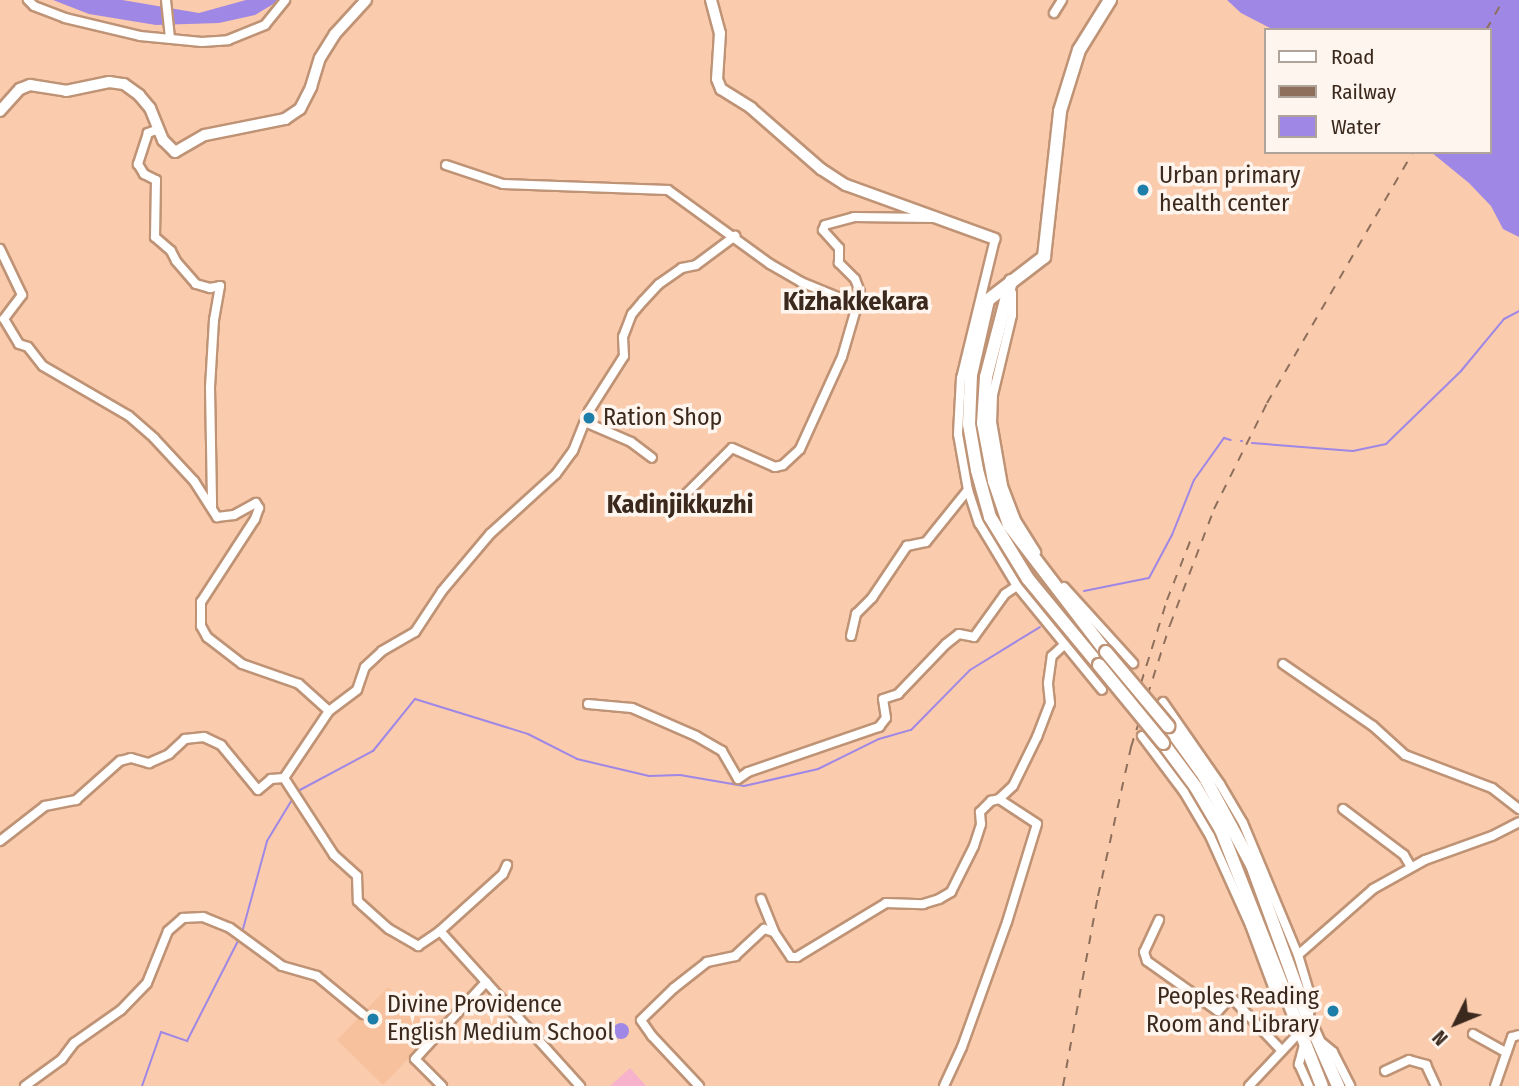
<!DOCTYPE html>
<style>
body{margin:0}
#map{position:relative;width:1519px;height:1086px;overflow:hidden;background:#facbad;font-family:"Fira Sans Condensed",sans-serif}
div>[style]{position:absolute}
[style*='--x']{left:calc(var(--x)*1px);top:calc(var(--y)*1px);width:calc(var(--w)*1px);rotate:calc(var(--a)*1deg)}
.built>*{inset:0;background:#f7c19e}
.green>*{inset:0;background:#f7b2cc}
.water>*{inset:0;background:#9f87e5}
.round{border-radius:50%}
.stream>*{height:2px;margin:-1px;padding:0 1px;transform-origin:1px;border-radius:1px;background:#9f87e5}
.roads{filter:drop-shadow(2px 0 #bf9376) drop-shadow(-2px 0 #bf9376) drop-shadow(0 2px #bf9376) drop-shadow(0 -2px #bf9376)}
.minor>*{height:8px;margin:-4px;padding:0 4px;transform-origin:4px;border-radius:4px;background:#fff}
.major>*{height:10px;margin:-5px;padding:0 5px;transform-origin:5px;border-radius:5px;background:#fff}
.highway>*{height:12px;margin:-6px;padding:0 6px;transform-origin:6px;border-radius:6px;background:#fff}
.rail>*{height:2px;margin-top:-1px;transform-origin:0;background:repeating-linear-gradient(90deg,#8d6f5b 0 9px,transparent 0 18px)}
.bridges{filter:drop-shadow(2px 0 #bf9376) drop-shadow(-2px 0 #bf9376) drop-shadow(0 2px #bf9376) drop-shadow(0 -2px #bf9376)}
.highway-bridge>*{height:12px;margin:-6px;padding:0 6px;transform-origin:6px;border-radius:6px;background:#fff}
.dots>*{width:19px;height:19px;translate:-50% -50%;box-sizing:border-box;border:4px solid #fef5ee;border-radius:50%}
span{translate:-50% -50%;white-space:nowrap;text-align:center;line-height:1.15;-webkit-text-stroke:7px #fef5ee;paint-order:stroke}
.poi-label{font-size:24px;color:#3b291d}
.left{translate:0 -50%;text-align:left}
.right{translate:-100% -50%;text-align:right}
.neighbourhood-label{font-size:26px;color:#3b291d;font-weight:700}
.legend{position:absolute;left:1264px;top:28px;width:228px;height:126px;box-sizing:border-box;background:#fef5ee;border:2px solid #b0a39a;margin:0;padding:9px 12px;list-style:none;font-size:21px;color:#3b291d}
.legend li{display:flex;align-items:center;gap:14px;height:35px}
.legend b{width:35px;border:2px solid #b0a39a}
.north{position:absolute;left:1421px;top:988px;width:70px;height:70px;-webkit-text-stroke:5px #fef5ee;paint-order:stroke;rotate:227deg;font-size:19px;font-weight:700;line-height:28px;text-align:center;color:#3b291d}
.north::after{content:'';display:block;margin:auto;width:24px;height:32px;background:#3b291d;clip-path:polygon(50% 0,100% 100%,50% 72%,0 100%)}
</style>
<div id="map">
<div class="built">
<i style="clip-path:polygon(388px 987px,434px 1032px,383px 1085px,337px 1040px)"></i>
</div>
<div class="green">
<i style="clip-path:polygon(630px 1068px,646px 1086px,610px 1086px)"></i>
</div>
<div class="water">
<i style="clip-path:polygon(53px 0,122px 0,199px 13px,246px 0,280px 0,255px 15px,219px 23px,156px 25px,89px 14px)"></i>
<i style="clip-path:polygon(1227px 0,1519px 0,1519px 237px,1503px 229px,1491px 206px,1469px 183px,1431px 152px,1489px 152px,1489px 30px,1274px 30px,1241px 13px)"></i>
<i class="round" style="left:613px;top:1023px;width:16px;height:16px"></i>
</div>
<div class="stream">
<i style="--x:1241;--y:441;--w:1;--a:0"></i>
<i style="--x:1252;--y:443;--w:101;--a:4.5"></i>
<i style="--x:1353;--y:451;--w:34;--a:-12"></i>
<i style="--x:1386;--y:444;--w:105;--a:-44.2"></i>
<i style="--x:1461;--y:371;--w:67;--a:-50.4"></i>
<i style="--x:1504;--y:319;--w:17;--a:-28"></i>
<i style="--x:1084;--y:591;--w:66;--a:-11.3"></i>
<i style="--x:1149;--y:578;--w:49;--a:-61.9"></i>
<i style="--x:1172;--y:535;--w:59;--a:-68.2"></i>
<i style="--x:1194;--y:480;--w:52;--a:-54.5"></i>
<i style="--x:1224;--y:438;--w:7;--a:16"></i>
<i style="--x:298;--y:791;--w:85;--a:-28.1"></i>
<i style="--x:373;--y:751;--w:67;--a:-51.1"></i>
<i style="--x:415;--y:699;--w:118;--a:17.2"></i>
<i style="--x:528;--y:734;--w:55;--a:27"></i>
<i style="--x:577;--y:759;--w:74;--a:13.3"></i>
<i style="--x:649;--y:776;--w:31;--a:-2"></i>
<i style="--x:680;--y:775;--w:65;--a:9.8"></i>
<i style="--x:744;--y:786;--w:76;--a:-12.9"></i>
<i style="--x:818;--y:769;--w:68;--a:-26.2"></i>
<i style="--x:879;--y:739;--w:33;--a:-16"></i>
<i style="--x:911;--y:730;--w:84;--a:-45.5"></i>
<i style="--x:970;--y:670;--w:82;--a:-31.6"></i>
<i style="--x:243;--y:929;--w:91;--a:-74.7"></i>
<i style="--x:267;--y:841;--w:50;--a:-58.8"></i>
<i style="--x:142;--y:1086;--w:57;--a:-70.6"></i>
<i style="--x:161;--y:1032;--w:28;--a:19"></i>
<i style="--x:187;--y:1041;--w:112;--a:-63"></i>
</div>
<div class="roads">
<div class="minor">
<i style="--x:28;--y:0;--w:8;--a:45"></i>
<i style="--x:34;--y:6;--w:33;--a:21"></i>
<i style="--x:65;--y:18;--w:77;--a:13.5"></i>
<i style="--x:140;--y:36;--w:62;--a:5.5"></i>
<i style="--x:202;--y:42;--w:26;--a:-4"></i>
<i style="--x:228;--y:40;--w:40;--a:-22"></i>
<i style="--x:265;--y:25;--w:32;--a:-51"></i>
<i style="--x:166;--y:0;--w:36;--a:84"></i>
<i style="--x:1054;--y:13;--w:15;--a:-58"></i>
<i style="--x:159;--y:129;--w:12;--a:160"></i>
<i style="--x:148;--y:133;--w:33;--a:108"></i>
<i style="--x:138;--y:164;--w:12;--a:59"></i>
<i style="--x:144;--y:174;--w:13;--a:27"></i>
<i style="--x:156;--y:180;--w:57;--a:91"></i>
<i style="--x:155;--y:237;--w:21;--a:41"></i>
<i style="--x:171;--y:251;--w:11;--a:63"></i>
<i style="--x:176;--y:261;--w:30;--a:49"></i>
<i style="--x:196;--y:284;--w:15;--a:16"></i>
<i style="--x:210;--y:288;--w:10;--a:-11"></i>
<i style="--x:220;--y:286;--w:35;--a:100"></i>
<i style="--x:214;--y:320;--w:67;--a:93.4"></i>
<i style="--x:210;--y:387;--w:119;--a:89"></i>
<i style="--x:446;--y:165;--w:60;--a:18.4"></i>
<i style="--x:503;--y:184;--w:165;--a:2.1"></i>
<i style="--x:668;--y:190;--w:126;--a:36"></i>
<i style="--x:770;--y:264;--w:36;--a:30"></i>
<i style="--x:801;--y:282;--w:50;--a:22.4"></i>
<i style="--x:847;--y:301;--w:11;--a:5"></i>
<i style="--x:858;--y:302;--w:10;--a:-79"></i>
<i style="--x:860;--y:292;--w:14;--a:-111"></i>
<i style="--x:855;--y:279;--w:23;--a:-135"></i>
<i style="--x:839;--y:263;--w:15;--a:-90"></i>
<i style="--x:839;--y:248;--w:24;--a:-132"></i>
<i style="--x:823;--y:230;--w:5;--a:-68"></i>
<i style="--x:825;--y:225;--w:30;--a:-15"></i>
<i style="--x:854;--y:217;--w:79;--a:0.7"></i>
<i style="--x:995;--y:239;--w:143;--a:103.7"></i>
<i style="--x:961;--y:378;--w:56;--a:93.1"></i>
<i style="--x:958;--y:434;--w:57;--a:79.9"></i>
<i style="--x:968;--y:490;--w:35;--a:72"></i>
<i style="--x:979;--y:523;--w:74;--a:58.9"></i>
<i style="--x:1017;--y:586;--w:134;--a:50.7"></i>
<i style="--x:0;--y:249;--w:51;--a:64.4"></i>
<i style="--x:22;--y:295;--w:30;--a:127"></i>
<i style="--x:4;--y:319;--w:29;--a:59"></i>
<i style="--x:19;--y:344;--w:9;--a:18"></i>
<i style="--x:28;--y:347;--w:24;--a:52"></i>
<i style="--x:43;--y:366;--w:99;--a:30.2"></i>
<i style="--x:129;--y:416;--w:33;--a:41"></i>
<i style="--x:154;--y:438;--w:59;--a:47.1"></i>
<i style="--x:194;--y:481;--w:43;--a:57.4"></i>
<i style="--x:217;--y:517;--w:17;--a:-7"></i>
<i style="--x:234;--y:515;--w:25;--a:-29"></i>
<i style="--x:256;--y:503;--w:6;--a:59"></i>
<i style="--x:259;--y:508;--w:12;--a:110"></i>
<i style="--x:255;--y:519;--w:99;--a:123"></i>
<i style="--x:201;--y:602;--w:24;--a:90"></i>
<i style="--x:201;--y:626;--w:13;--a:61"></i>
<i style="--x:207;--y:637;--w:44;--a:37.6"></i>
<i style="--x:242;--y:664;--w:60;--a:19.3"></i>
<i style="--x:299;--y:684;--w:40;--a:42"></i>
<i style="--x:1012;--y:293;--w:22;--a:90"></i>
<i style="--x:1012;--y:315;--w:82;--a:103.4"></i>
<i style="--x:993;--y:395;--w:27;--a:92"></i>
<i style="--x:992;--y:422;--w:65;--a:80.2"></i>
<i style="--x:1003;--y:486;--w:36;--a:69"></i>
<i style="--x:1016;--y:520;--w:38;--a:58"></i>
<i style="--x:585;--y:422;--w:50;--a:23.5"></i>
<i style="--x:631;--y:442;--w:26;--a:37"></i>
<i style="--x:678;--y:502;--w:76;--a:-45"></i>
<i style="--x:732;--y:448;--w:47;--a:23.8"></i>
<i style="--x:775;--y:467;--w:8;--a:-14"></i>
<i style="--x:783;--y:465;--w:23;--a:-43"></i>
<i style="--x:800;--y:449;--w:101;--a:-65.5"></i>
<i style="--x:842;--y:357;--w:57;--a:-73.8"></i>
<i style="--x:1064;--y:587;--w:103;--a:47.8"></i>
<i style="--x:851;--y:636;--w:23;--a:-77"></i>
<i style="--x:856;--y:614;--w:23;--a:-45"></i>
<i style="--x:872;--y:598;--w:63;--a:-56.1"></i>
<i style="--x:907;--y:546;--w:19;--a:-12"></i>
<i style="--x:926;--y:542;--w:67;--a:-51.1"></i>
<i style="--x:1283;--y:664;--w:109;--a:34.6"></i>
<i style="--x:1373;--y:726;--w:43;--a:42.2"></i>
<i style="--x:1405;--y:755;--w:93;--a:20.8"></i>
<i style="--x:1492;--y:788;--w:34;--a:38"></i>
<i style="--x:1163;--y:702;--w:100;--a:55.2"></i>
<i style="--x:1220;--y:784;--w:45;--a:59.5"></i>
<i style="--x:1243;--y:823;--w:143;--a:67.4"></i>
<i style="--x:1298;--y:955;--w:52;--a:73.3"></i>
<i style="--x:1313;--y:1005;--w:13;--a:119"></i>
<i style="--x:588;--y:704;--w:44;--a:5.2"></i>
<i style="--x:632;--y:708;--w:70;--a:23.6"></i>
<i style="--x:696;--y:736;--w:30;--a:30"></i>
<i style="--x:722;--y:751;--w:32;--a:60"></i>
<i style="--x:738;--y:779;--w:12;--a:-35"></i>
<i style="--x:748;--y:772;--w:139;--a:-19"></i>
<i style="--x:879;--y:727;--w:11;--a:-52"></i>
<i style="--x:886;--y:718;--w:19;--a:-99"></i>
<i style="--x:883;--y:699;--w:16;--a:-18"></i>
<i style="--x:898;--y:694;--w:69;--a:-46.2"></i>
<i style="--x:946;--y:644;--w:16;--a:-38"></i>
<i style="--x:959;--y:634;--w:15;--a:11"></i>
<i style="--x:974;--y:637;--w:53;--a:-54.2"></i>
<i style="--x:1005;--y:594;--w:14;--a:-34"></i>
<i style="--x:1142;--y:736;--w:70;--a:53.1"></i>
<i style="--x:1184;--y:792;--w:51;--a:59.4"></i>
<i style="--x:1210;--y:836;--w:98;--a:65.8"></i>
<i style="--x:1250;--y:925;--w:75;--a:69.6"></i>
<i style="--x:1276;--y:995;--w:9;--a:6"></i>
<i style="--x:284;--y:778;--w:92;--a:57"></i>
<i style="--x:334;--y:855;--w:31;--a:42"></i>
<i style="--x:357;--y:876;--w:25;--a:88"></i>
<i style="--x:358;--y:901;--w:6;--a:45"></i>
<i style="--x:362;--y:905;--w:36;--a:42"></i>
<i style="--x:389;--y:929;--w:34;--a:30"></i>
<i style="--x:418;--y:946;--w:27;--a:-34"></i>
<i style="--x:999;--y:799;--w:19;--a:-43"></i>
<i style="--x:1013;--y:786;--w:55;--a:-63.9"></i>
<i style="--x:1037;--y:737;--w:36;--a:-69"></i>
<i style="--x:1050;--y:703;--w:20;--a:-96"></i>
<i style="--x:1048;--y:683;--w:27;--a:-82"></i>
<i style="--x:1052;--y:656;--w:16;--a:-43"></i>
<i style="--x:1343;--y:809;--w:76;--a:37"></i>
<i style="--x:1404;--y:855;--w:14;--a:60"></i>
<i style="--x:0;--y:841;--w:57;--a:-37.9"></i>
<i style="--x:45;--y:806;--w:32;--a:-11"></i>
<i style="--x:76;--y:800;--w:59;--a:-41.6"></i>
<i style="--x:120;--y:761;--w:11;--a:-15"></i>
<i style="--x:131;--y:758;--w:19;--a:16"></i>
<i style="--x:149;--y:763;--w:22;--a:-24"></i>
<i style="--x:169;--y:754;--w:22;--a:-43"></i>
<i style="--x:185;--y:739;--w:19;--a:-6"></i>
<i style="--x:204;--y:737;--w:19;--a:25"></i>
<i style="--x:221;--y:745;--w:58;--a:50.6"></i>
<i style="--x:258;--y:790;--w:17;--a:-40"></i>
<i style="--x:271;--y:779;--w:13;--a:-4"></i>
<i style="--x:284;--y:778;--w:81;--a:-56.1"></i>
<i style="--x:329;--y:711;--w:35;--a:-37"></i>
<i style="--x:357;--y:690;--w:24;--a:-71"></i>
<i style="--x:365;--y:667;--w:23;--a:-43"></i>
<i style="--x:382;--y:651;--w:38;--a:-30"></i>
<i style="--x:415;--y:632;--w:49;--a:-56.6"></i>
<i style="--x:442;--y:591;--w:75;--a:-49.9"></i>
<i style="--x:490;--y:534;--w:89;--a:-42.3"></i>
<i style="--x:556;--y:474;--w:29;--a:-54"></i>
<i style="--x:573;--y:451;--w:43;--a:-68.2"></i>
<i style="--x:589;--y:411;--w:65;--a:-57.5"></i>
<i style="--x:624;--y:356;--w:19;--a:-93"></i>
<i style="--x:623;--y:337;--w:25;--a:-69"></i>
<i style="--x:632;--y:314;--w:17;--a:-50"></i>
<i style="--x:643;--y:301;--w:23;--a:-47"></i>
<i style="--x:659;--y:284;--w:28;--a:-35"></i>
<i style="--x:682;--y:268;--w:14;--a:-12"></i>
<i style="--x:696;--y:265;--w:49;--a:-36.6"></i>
<i style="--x:507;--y:865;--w:10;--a:114"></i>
<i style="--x:503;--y:874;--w:85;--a:137.9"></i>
<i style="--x:440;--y:931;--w:209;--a:47.9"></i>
<i style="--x:761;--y:899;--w:35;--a:68"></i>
<i style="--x:1159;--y:920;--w:35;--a:115"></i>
<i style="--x:1144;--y:952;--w:9;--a:72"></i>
<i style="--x:1147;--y:961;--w:87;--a:35.2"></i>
<i style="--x:1218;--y:1011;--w:19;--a:-47"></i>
<i style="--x:1231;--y:997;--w:74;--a:46.6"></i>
<i style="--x:1298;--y:955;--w:100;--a:-41.3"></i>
<i style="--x:1373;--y:889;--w:60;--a:-29.1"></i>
<i style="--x:1425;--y:860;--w:71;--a:-19.7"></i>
<i style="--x:1492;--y:836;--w:30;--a:-27"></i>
<i style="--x:1473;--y:1034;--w:38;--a:29"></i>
<i style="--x:1320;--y:1041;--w:17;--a:40"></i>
<i style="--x:1333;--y:1052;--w:38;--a:63"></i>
<i style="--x:1304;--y:1045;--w:20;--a:105"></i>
<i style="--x:1299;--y:1064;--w:24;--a:66"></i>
<i style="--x:1385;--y:1071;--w:26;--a:-25"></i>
<i style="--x:1409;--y:1060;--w:18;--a:16"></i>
<i style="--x:1426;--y:1065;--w:23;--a:65"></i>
<i style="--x:25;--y:1086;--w:46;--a:-36.1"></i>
<i style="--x:62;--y:1059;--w:20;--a:-53"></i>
<i style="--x:74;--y:1043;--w:57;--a:-35.1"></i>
<i style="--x:121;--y:1010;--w:37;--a:-46"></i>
<i style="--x:147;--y:983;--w:56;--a:-68"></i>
<i style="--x:168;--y:931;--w:20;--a:-41"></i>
<i style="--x:183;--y:918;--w:20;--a:-3"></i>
<i style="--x:203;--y:917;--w:29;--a:22"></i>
<i style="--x:230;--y:928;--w:64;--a:36.2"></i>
<i style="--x:282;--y:966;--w:36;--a:16"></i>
<i style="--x:317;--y:976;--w:60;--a:39.6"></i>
<i style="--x:442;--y:1086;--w:38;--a:-135"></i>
<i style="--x:415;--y:1059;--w:105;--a:-47.3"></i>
<i style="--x:699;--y:1086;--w:69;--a:-133.2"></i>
<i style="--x:652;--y:1036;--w:19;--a:-125"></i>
<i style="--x:641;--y:1020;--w:46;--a:-44.1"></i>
<i style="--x:674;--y:988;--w:42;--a:-38.2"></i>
<i style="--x:707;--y:962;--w:29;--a:-12"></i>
<i style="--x:735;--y:956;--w:40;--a:-43"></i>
<i style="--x:764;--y:929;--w:10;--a:17"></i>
<i style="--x:774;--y:932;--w:30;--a:56"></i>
<i style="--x:791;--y:957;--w:6;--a:0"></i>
<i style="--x:797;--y:957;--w:104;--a:-31.2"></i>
<i style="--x:886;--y:903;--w:37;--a:2"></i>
<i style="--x:923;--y:904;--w:17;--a:-17"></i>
<i style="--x:939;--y:899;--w:14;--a:-30"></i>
<i style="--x:951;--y:892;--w:51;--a:-63.4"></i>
<i style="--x:974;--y:846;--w:23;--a:-72"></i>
<i style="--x:981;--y:824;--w:12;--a:-95"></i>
<i style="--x:980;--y:812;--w:16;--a:-45"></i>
<i style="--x:991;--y:801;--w:8;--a:-14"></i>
<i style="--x:999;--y:799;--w:45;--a:33.3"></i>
<i style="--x:1037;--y:824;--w:102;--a:107"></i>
<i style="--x:1007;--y:922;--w:133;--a:109.8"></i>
<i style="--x:962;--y:1047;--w:43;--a:114.8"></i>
<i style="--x:1249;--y:1086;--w:73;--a:-46.7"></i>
<i style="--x:1495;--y:1086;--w:52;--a:-70.9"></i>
<i style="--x:1512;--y:1037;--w:7;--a:-16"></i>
</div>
<div class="major">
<i style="--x:711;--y:0;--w:34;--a:75"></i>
<i style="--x:720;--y:33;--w:46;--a:93.7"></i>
<i style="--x:717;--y:79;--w:11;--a:68"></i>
<i style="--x:721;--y:89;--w:36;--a:32"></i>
<i style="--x:751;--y:108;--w:93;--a:41.1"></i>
<i style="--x:821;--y:169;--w:30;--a:33"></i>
<i style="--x:846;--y:185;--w:158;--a:19.9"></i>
<i style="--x:0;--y:111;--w:30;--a:-48"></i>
<i style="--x:20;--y:89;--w:11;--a:-22"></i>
<i style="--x:30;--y:85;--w:36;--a:9"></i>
<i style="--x:66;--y:91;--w:44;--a:-11.8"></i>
<i style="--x:109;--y:82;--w:15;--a:8"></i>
<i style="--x:124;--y:84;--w:19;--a:36"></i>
<i style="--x:139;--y:95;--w:17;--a:50"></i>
<i style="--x:150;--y:108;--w:35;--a:68"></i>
<i style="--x:163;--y:140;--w:17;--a:45"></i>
<i style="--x:175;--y:152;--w:34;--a:-30"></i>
<i style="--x:205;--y:135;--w:82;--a:-11.3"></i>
<i style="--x:285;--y:119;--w:18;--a:-34"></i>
<i style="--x:300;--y:109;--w:25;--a:-63"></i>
<i style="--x:311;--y:87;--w:30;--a:-73"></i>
<i style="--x:320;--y:58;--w:28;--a:-58"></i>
<i style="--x:335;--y:34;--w:46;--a:-47.6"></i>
</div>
<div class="highway">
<i style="--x:1011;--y:281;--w:99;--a:104.6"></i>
<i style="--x:986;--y:377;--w:46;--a:93.7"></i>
<i style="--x:983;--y:423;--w:59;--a:79.3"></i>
<i style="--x:994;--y:481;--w:46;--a:71.2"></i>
<i style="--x:1009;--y:525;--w:160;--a:52.6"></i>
<i style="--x:1099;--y:665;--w:112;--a:-129.5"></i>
<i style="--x:1028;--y:579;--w:73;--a:-121.5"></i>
<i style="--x:990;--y:517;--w:49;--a:-105.5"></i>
<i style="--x:977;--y:470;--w:47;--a:-99.9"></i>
<i style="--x:969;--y:424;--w:49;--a:-87.7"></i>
<i style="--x:971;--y:375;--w:77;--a:-77.2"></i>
<i style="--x:988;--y:300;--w:71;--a:-37.5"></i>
<i style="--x:1044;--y:257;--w:147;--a:-83.7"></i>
<i style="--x:1060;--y:111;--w:64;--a:-72.7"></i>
<i style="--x:1079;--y:50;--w:59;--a:-58.2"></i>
<i style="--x:1168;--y:726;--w:62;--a:54.2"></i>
<i style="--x:1204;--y:776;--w:101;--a:61.7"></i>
<i style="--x:1252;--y:865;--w:161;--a:70"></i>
<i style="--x:1307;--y:1016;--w:77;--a:66.1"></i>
<i style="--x:1163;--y:743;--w:54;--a:53.3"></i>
<i style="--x:1195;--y:786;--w:51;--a:59.4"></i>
<i style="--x:1221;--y:830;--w:275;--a:68.5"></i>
</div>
</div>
<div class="rail">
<i style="--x:1486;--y:30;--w:34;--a:-60"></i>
<i style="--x:1141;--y:683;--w:87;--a:-72.6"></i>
<i style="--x:1167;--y:600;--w:71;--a:-68.5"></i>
<i style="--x:1063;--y:1086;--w:193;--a:-79.6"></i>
<i style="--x:1098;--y:896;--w:153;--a:-77.5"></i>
<i style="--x:1131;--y:747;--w:128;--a:-72.3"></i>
<i style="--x:1170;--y:625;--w:124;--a:-69.2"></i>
<i style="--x:1214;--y:509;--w:119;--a:-63.4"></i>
<i style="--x:1267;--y:403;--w:290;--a:-59.8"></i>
</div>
<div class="bridges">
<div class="highway-bridge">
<i style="--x:1106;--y:652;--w:97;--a:50"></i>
<i style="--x:1099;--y:665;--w:101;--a:50.6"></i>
</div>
</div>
<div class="dots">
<i style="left:1143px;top:190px;background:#1c7ea9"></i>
<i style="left:589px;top:418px;background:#1c7ea9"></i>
<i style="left:1333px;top:1011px;background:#1c7ea9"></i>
<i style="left:373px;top:1019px;background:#1c7ea9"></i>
</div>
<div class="poi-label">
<span class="left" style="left:1159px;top:190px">Urban primary<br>health center</span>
<span class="left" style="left:603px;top:418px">Ration Shop</span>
<span class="right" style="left:1319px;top:1011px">Peoples Reading<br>Room and Library</span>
<span class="left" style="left:387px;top:1019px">Divine Providence<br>English Medium School</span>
</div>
<div class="neighbourhood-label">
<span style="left:856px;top:302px">Kizhakkekara</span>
<span style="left:680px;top:505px">Kadinjikkuzhi</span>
</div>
<ul class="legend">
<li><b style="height:9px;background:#fff"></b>Road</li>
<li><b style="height:9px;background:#8d6f5b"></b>Railway</li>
<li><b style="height:19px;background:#9f87e5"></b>Water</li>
</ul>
<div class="north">N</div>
</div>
